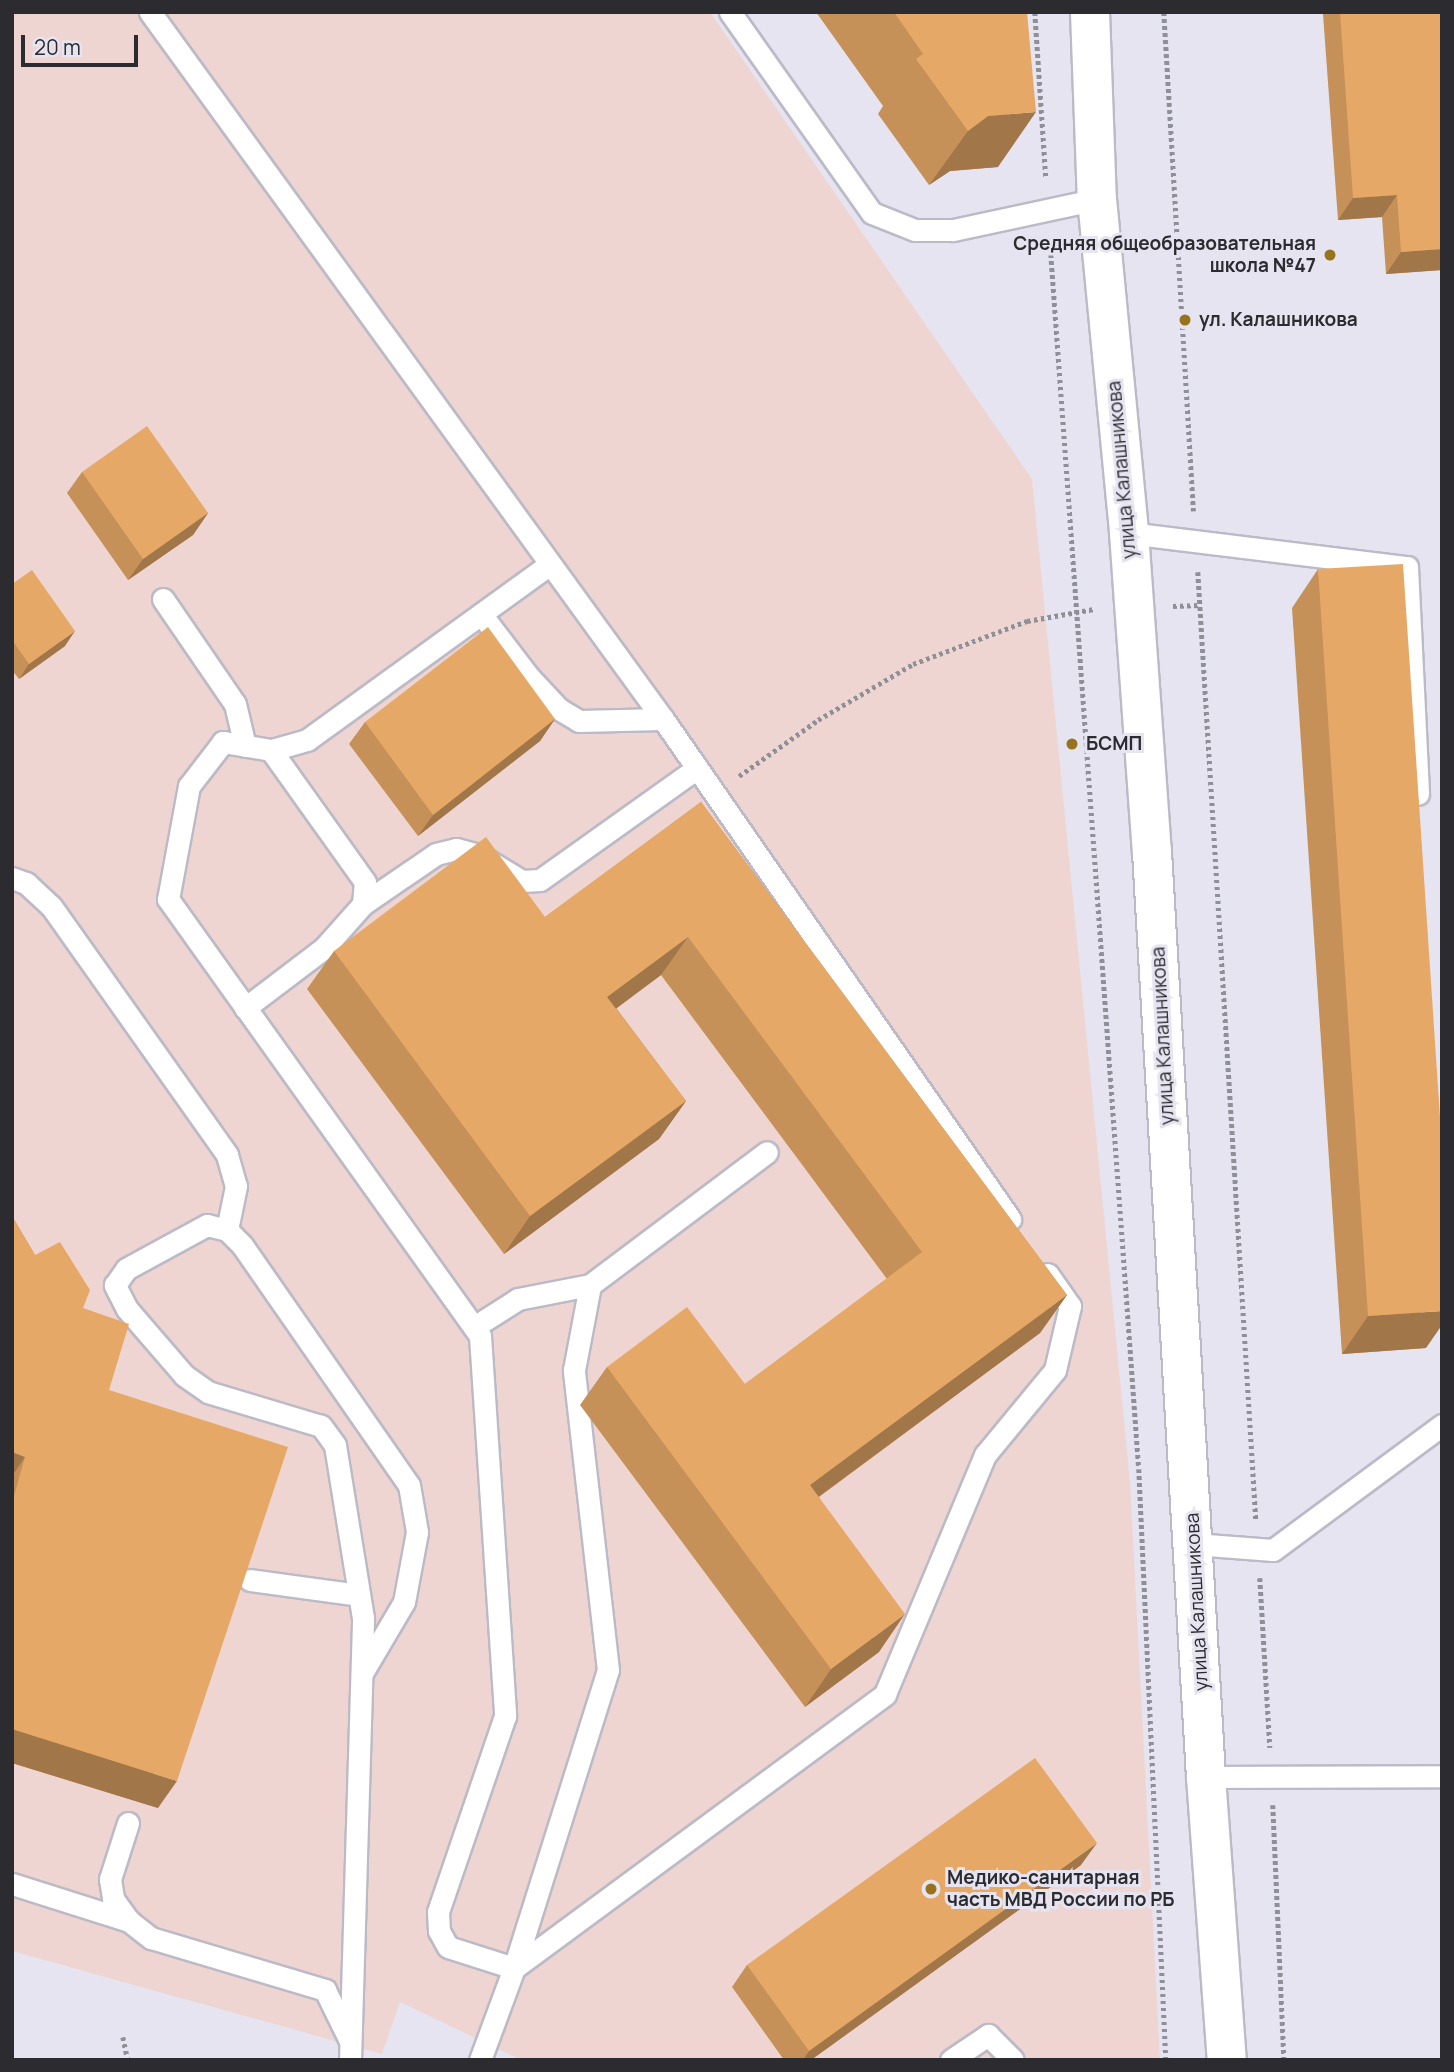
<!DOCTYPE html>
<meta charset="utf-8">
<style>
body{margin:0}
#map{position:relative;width:1454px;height:2072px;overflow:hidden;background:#e5e4f0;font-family:Manrope,sans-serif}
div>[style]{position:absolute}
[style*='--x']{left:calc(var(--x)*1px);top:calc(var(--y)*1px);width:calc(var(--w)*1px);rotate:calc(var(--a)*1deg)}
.medical>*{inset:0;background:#efd5d1}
.path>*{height:4.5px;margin-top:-2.25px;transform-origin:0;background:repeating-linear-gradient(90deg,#8f8f97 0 3.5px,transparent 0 7px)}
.roads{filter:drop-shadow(2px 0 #bbbac6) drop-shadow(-2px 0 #bbbac6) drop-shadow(0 2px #bbbac6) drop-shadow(0 -2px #bbbac6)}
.service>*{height:21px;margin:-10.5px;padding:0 10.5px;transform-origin:10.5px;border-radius:10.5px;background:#fff}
.secondary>*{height:38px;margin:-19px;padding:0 19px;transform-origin:19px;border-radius:19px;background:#fff}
.wall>*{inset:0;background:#c69059}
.shaded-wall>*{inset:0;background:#a17648}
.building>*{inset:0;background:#e6a867}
.dots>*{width:19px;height:19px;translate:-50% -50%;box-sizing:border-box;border:4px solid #e5e4f0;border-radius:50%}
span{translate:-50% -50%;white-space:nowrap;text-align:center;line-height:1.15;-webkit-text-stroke:6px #e5e4f0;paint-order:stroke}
.poi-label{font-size:19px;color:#2c2c30;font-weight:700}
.right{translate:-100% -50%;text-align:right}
.left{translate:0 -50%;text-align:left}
.street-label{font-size:19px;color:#2c2c30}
.frame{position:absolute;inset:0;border:14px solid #2c2c30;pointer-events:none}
.scale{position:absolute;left:21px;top:35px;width:117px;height:32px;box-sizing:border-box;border:4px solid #2c2c30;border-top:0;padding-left:9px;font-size:21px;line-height:24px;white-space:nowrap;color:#2c2c30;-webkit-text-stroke:5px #e5e4f0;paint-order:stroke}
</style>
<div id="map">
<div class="medical">
<i style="clip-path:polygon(12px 12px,710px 12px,1032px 479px,1130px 1482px,1160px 2060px,521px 2060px,400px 2002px,382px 2054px,12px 1951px)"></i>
</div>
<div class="path">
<i style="--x:1035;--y:12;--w:167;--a:86.2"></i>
<i style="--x:1164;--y:12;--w:500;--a:86.6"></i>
<i style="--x:1050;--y:240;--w:1232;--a:85.86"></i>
<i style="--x:1139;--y:1469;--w:592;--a:87.38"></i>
<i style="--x:1198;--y:572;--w:951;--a:86.5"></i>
<i style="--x:1173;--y:606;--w:27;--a:-2"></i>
<i style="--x:739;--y:776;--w:97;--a:-35.3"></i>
<i style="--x:818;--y:720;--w:110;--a:-30.5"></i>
<i style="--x:913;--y:664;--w:122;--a:-20.7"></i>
<i style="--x:1027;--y:621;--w:68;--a:-10.2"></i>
<i style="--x:1260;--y:1578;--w:170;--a:86.6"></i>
<i style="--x:1273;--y:1805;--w:255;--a:87.5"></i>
<i style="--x:123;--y:2037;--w:24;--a:78"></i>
</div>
<div class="roads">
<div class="service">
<i style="--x:150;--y:12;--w:874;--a:54.04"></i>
<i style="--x:663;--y:719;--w:609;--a:55.24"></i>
<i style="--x:730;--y:12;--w:246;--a:54.8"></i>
<i style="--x:872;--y:213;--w:46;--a:21.6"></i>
<i style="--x:915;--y:230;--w:38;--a:0"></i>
<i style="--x:953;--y:230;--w:147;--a:-12.1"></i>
<i style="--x:1129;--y:533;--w:280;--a:7"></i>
<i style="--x:1407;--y:567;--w:227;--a:87.2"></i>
<i style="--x:550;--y:564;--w:300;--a:144.1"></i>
<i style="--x:307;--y:740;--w:37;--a:164"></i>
<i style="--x:271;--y:750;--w:49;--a:-170.5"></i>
<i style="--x:223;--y:742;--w:56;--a:127.7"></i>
<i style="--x:189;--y:786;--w:115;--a:100.5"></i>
<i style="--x:168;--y:899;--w:537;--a:54.47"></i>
<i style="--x:480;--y:1336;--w:381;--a:86.2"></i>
<i style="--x:505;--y:1716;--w:207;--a:108.9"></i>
<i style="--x:438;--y:1912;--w:19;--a:87"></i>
<i style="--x:439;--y:1931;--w:18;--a:61"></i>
<i style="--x:448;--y:1947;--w:69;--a:17.7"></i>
<i style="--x:514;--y:1968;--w:312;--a:-72.5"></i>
<i style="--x:608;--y:1670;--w:302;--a:-96.5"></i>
<i style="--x:574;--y:1370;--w:86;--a:-79.3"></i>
<i style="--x:590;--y:1285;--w:221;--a:-36.9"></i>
<i style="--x:163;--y:599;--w:127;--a:55.6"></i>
<i style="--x:235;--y:704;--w:43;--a:76.6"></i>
<i style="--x:481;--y:614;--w:79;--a:52.7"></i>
<i style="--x:529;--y:677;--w:44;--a:46.8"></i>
<i style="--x:559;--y:709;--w:23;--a:31"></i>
<i style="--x:579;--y:721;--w:84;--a:-1.4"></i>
<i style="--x:12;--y:878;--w:15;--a:20"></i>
<i style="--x:26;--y:883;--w:34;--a:43"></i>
<i style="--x:51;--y:906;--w:305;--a:54.7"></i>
<i style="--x:227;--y:1155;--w:32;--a:74"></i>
<i style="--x:236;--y:1186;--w:45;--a:101.6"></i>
<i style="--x:363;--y:904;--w:88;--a:-34.4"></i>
<i style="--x:436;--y:854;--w:21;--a:-14"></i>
<i style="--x:456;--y:849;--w:24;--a:15"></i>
<i style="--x:479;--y:855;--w:50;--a:31.2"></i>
<i style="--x:522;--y:881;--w:18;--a:-3"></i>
<i style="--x:540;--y:880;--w:193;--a:-35.5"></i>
<i style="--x:245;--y:1008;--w:99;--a:-37.2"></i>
<i style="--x:324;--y:948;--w:59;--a:-48.4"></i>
<i style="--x:363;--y:904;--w:22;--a:-85"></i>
<i style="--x:365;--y:882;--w:162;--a:-125.5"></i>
<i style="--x:474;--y:1327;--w:52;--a:-32.5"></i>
<i style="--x:518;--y:1299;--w:73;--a:-11"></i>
<i style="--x:1194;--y:1544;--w:79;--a:4.3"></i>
<i style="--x:1273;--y:1550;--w:210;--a:-36.5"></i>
<i style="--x:250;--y:1580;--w:110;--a:7.8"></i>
<i style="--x:1206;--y:1777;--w:236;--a:-0.2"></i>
<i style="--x:128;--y:1823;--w:59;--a:107.8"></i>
<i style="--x:110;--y:1879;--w:20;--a:81"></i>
<i style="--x:113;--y:1899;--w:27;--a:54"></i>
<i style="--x:129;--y:1921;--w:28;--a:38"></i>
<i style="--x:151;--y:1938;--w:182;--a:16.6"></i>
<i style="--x:325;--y:1990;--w:57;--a:63.9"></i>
<i style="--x:12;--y:1884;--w:123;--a:17.5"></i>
<i style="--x:350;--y:2060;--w:442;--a:-88.3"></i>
<i style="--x:363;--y:1618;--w:175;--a:-99.2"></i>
<i style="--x:335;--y:1445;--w:24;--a:-126"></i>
<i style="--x:321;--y:1426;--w:118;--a:-163.3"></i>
<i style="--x:208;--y:1392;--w:29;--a:-145"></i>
<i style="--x:184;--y:1375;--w:87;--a:-130.8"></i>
<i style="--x:127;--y:1309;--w:27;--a:-117"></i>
<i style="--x:115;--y:1285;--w:19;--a:-55"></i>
<i style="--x:126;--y:1269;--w:92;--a:-28.5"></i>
<i style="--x:207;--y:1225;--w:21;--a:14"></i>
<i style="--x:227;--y:1230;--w:21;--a:45"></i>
<i style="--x:242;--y:1245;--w:292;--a:55.2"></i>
<i style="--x:409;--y:1485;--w:48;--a:80.3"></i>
<i style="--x:417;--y:1532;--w:71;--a:100.5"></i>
<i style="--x:404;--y:1602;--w:82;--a:120.6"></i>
<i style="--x:480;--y:2060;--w:98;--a:-69.7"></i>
<i style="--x:514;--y:1968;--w:461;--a:-36.4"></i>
<i style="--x:885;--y:1694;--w:259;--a:-67.3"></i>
<i style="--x:985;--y:1455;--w:110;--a:-50.5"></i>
<i style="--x:1055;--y:1370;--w:66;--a:-76.8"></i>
<i style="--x:1070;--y:1306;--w:39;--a:-125"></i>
<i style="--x:951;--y:2060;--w:45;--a:-34"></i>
<i style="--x:988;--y:2035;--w:35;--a:45"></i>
</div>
<div class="secondary">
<i style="--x:1090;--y:12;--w:187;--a:87.9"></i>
<i style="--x:1097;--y:199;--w:336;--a:84.5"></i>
<i style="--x:1129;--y:533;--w:320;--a:85.9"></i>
<i style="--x:1152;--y:852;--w:927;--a:86.66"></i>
<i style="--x:1206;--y:1777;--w:284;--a:85.8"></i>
</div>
</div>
<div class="wall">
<i style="clip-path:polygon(816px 12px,1027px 12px,998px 167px,950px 171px,929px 185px,878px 114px,883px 106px)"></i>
<i style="clip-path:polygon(1324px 12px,1442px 12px,1442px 270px,1386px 274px,1382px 217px,1338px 220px,1323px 14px)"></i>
<i style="clip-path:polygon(82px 472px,208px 513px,193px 535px,128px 580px,67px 493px)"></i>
<i style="clip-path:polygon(1318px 569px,1426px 1348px,1342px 1354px,1292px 608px)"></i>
<i style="clip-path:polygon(12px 584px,65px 646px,19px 679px,12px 670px)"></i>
<i style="clip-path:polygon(555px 719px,540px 741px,418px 836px,349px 744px,365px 722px)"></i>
<i style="clip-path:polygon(701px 802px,1067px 1295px,1040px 1333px,819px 1497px,879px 1652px,805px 1707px,580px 1405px,607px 1367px,745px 1384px,887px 1279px,661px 975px,616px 1008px,686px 1101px,659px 1139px,504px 1254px,307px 989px,334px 951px,545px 917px)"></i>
<i style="clip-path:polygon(12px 1216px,35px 1255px,83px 1308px,109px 1390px,158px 1808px,12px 1763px)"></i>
<i style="clip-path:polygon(1081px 1865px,811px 2060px,784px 2060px,732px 1987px,747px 1965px)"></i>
</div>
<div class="shaded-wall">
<i style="clip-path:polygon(1036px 112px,998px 167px,950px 171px,929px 185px,968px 131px,988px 116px)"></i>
<i style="clip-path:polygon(1397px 195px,1382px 217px,1338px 220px,1353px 198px)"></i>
<i style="clip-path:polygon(1442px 249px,1442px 270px,1386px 274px,1401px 252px)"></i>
<i style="clip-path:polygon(208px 513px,193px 535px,128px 580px,143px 559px)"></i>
<i style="clip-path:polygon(75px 631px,65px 646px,19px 679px,29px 664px)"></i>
<i style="clip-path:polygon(555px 719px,540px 741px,418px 836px,433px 815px)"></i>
<i style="clip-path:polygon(688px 937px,661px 975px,581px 1035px,607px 997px)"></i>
<i style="clip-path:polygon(686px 1101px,659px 1139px,504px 1254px,530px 1216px)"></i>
<i style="clip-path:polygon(1067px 1295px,1040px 1333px,783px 1523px,810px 1485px)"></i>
<i style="clip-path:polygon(1442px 1311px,1442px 1325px,1426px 1348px,1342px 1354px,1368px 1316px)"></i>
<i style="clip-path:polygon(12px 1452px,25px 1457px,12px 1476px)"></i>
<i style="clip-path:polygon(905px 1614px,879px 1652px,805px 1707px,831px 1669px)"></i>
<i style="clip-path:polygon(12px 1729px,177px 1781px,158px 1808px,12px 1763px)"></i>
<i style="clip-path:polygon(1097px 1843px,1081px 1865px,811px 2060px,803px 2060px,809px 2051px)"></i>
</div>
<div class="building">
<i style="clip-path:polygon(894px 12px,1027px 12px,1036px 112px,988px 116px,968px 131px,916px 59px,923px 54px)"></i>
<i style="clip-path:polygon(1340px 12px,1442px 12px,1442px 249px,1401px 252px,1397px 195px,1353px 198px)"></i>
<i style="clip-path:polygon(147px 426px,208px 513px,143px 559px,82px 472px)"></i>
<i style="clip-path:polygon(1403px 564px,1442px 1147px,1442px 1311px,1368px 1316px,1318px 569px)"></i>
<i style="clip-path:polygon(32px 570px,75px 631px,29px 664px,12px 640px,12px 584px)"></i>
<i style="clip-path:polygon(488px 627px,555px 719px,433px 815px,365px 722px)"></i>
<i style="clip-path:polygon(701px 802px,1067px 1295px,810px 1485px,905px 1614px,831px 1669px,607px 1367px,687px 1307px,745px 1384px,922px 1252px,688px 937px,607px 997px,686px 1101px,530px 1216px,334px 951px,486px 837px,545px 917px)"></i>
<i style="clip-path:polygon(12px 1216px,35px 1255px,60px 1242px,90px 1290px,83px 1308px,129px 1324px,109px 1390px,288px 1447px,177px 1781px,12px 1729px,12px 1503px,25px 1457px,12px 1452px)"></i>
<i style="clip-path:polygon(1035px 1758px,1097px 1843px,809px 2051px,747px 1965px)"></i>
</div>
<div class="dots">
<i style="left:1330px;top:255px;background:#96731c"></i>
<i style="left:1185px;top:320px;background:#96731c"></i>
<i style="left:1072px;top:744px;background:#96731c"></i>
<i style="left:931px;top:1889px;background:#96731c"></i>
</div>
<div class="poi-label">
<span class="right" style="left:1316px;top:255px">Средняя общеобразовательная<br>школа №47</span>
<span class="left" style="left:1199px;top:320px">ул. Калашникова</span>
<span class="left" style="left:1086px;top:744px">БСМП</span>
<span class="left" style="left:947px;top:1889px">Медико-санитарная<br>часть МВД России по РБ</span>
</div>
<div class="street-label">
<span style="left:1122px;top:470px;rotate:-95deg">улица Калашникова</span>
<span style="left:1163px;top:1036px;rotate:-93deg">улица Калашникова</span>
<span style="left:1197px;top:1602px;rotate:-93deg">улица Калашникова</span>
</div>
<div class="frame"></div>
<div class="scale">20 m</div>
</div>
